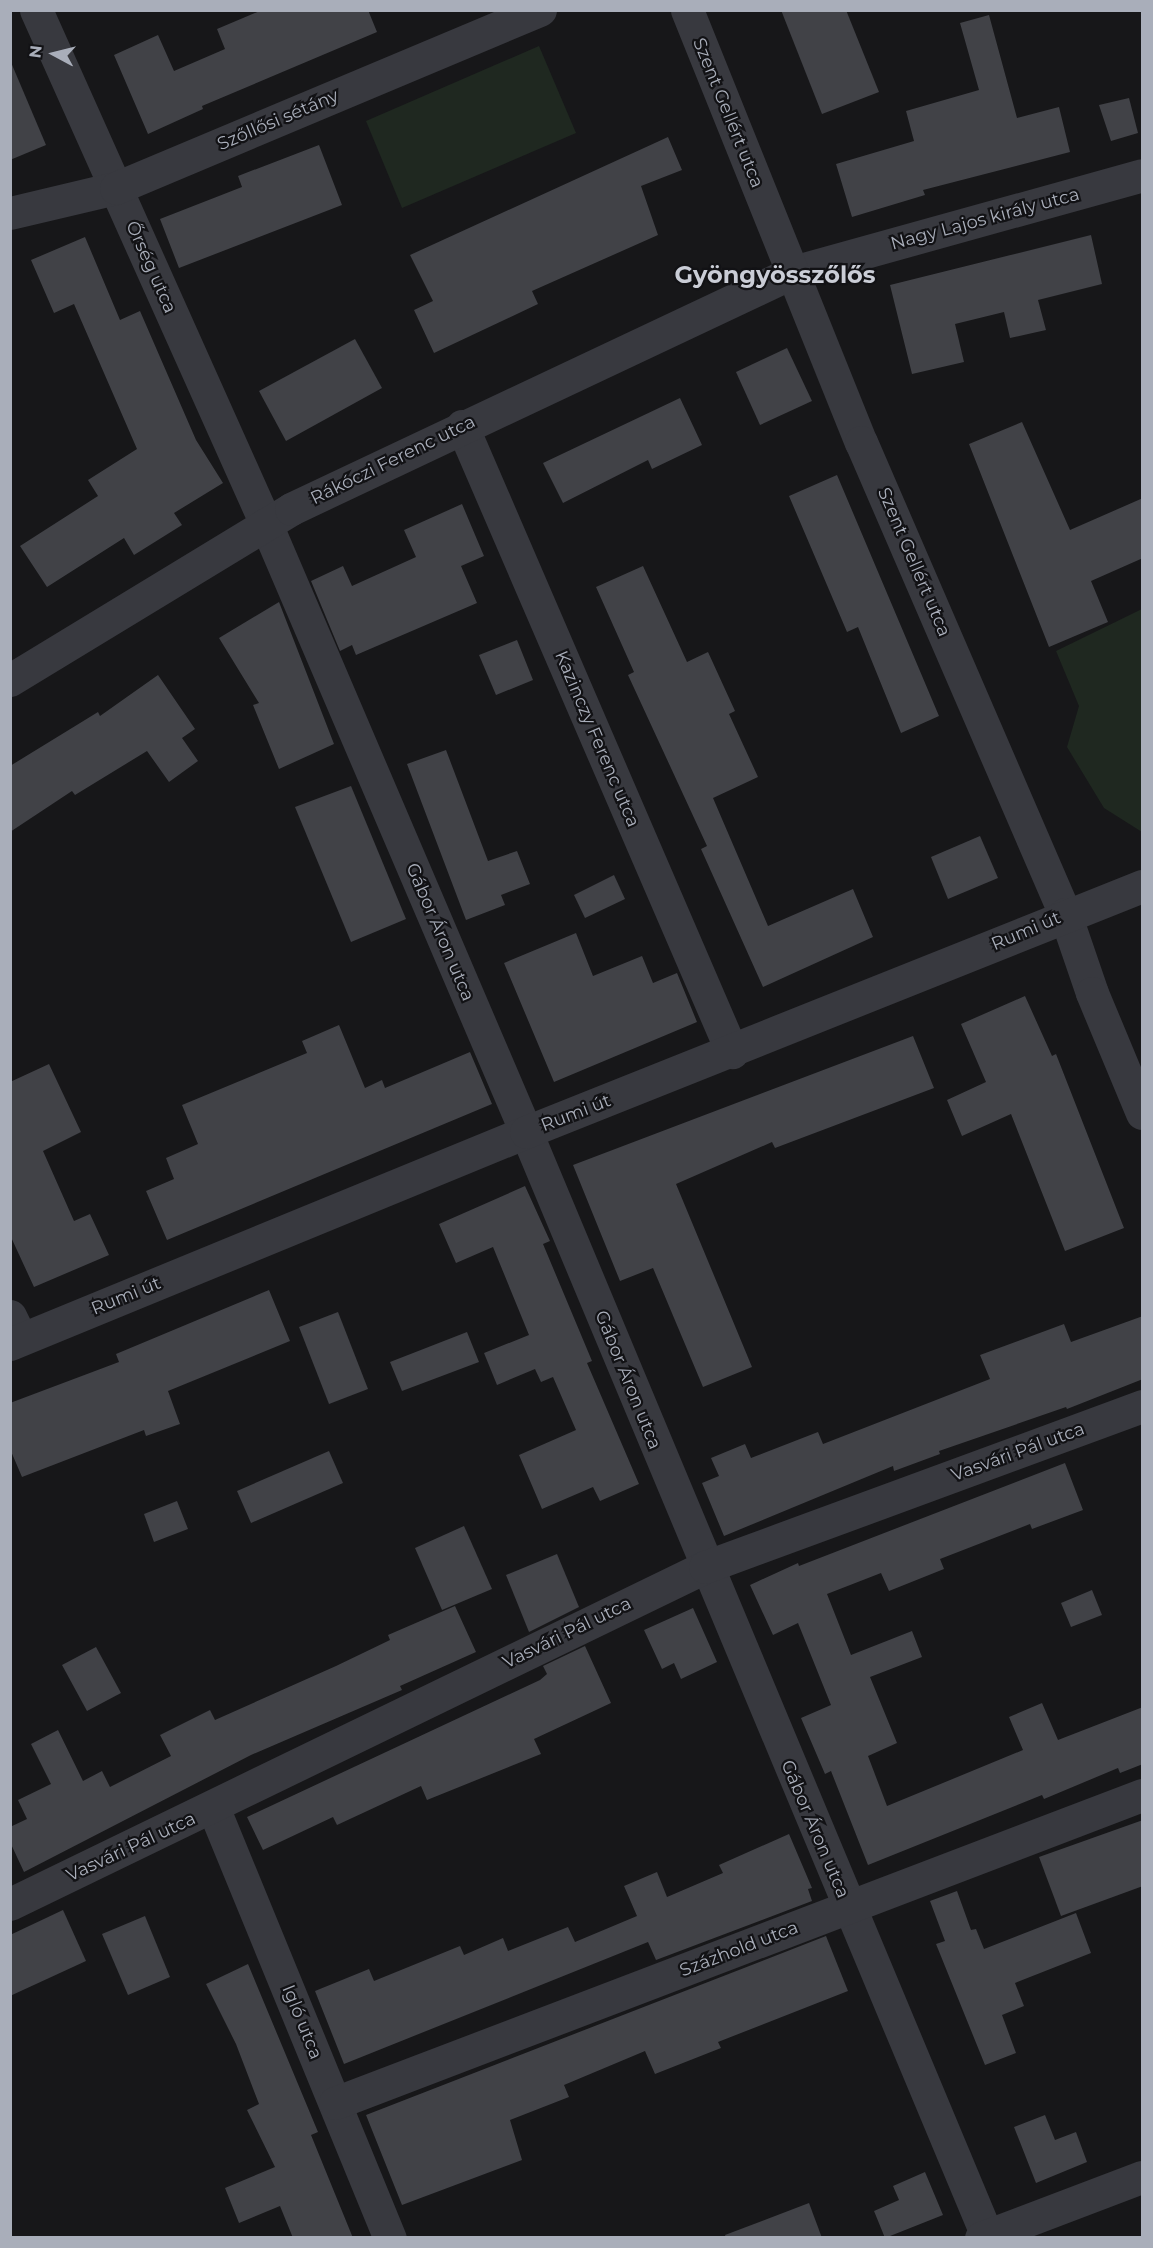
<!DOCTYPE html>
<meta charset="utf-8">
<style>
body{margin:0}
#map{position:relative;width:1153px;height:2248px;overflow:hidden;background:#171719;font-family:Montserrat,sans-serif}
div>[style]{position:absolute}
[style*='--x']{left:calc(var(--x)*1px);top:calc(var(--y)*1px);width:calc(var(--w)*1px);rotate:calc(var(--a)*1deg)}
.green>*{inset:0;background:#1f2820}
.building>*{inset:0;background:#414247}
.minor>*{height:33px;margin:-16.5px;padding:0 16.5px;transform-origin:16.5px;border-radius:16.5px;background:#38393f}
.tertiary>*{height:33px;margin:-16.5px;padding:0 16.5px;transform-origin:16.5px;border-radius:16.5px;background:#38393f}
span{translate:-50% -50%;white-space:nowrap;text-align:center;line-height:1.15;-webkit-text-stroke:4.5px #121215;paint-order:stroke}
.street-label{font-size:18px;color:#a9aeba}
.district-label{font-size:24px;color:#cacdd6;font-weight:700}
.frame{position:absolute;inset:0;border:12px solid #a9aeba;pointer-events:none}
.north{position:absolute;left:24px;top:24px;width:60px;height:60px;-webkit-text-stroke:4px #121215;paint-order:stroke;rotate:277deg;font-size:16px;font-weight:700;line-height:24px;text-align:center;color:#a9aeba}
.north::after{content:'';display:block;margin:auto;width:21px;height:27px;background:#a9aeba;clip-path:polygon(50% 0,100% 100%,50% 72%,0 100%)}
</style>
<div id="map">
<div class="green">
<i style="clip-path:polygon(539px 46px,576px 133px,402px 208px,366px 121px)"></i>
<i style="clip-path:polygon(1142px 609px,1142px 832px,1104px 808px,1067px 747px,1079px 706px,1056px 651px)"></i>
</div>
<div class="building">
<i style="clip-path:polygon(262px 10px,368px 10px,377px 32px,202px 106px,203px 109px,148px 134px,114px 55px,158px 35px,174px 71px,225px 49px,217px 29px)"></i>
<i style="clip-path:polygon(781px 10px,846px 10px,879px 92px,822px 114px)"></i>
<i style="clip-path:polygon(989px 15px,1017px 118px,1059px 107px,1070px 152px,923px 190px,925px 195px,852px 217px,836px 164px,914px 141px,906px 111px,979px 90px,960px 23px)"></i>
<i style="clip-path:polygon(10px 60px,46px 145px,10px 160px)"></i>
<i style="clip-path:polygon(1129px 98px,1138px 133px,1111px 141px,1099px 105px)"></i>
<i style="clip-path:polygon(668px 137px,682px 170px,641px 186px,658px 235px,532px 291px,538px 304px,434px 353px,414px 310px,433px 301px,410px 255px)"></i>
<i style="clip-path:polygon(319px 145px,342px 205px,179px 268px,160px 219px,242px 187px,238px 176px)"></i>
<i style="clip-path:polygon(1091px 235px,1102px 284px,1038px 300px,1046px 330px,1010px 338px,1004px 312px,955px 324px,964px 362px,912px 374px,890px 285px)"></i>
<i style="clip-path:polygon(85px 237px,120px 320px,140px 311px,196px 440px,223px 483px,174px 513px,182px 525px,134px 555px,124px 538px,47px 587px,20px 546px,98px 496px,88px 480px,137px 449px,74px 304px,54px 313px,31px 260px)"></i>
<i style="clip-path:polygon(355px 339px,382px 388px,286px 441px,259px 391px)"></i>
<i style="clip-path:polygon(787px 348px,812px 401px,760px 425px,736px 372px)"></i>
<i style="clip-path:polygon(680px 398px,702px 445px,652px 469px,648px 460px,563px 503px,543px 463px)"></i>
<i style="clip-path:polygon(1022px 422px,1070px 530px,1143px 498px,1143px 558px,1091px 581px,1108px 622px,1049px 647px,969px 444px)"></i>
<i style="clip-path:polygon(837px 475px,939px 716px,901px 733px,858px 627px,847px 632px,789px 496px)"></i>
<i style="clip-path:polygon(462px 504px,484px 556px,461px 566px,477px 603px,356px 655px,352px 645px,340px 651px,311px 581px,343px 566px,352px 586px,416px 557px,404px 530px)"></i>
<i style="clip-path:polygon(643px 566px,687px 662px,708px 652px,735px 711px,729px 714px,758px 777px,713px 798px,768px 926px,853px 889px,873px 937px,763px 987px,701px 849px,707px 846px,628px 675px,634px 672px,596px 587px)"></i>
<i style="clip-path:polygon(279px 602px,334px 744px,279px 769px,253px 705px,259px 703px,219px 638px)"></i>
<i style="clip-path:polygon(517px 640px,533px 680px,496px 695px,479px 655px)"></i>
<i style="clip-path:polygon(158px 675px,195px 729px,182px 738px,198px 761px,169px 782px,147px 751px,75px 795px,72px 791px,10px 832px,10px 766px,98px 712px,100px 716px)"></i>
<i style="clip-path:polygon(446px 750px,488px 861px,517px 851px,530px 884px,501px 895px,505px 905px,466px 920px,407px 764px)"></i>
<i style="clip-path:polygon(351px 786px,406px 919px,351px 942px,295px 807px)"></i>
<i style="clip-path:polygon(980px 836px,998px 878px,948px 899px,931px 857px)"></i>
<i style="clip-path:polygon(614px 875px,625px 899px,585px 918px,574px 895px)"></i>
<i style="clip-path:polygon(576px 933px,593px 976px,642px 956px,653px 983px,677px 973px,697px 1022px,554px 1082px,504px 963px)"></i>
<i style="clip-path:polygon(1025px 996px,1052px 1056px,1056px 1054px,1124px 1228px,1065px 1251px,1011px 1114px,962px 1136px,947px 1100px,986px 1082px,961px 1024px)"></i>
<i style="clip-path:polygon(339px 1025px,365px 1088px,382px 1080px,385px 1088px,470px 1052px,492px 1104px,167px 1240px,146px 1191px,174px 1179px,166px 1158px,198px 1144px,182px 1105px,307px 1053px,302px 1041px)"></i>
<i style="clip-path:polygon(913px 1036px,934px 1088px,775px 1148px,772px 1142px,676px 1184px,752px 1367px,703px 1387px,653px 1268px,620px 1281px,573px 1165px)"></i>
<i style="clip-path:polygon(49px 1064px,81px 1132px,43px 1151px,74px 1221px,90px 1214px,109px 1255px,34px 1287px,10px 1235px,10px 1082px)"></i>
<i style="clip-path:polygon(525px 1186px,550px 1241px,543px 1244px,592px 1361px,587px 1363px,639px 1484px,600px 1501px,593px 1487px,542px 1509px,519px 1455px,576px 1430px,553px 1377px,541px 1382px,535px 1369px,497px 1385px,484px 1353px,529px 1335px,493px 1247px,456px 1263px,439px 1224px)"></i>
<i style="clip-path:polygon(269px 1290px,290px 1341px,168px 1391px,180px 1424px,146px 1436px,144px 1430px,22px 1477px,10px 1449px,10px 1403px,119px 1362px,116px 1354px)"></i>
<i style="clip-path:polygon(338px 1312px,368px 1389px,329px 1404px,299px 1327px)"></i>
<i style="clip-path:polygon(1143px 1316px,1143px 1379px,1067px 1409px,1066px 1407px,939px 1451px,940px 1454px,894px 1471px,893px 1466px,724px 1536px,702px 1483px,719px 1476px,711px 1458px,745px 1444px,751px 1458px,818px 1432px,823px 1444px,990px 1379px,980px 1355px,1064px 1324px,1071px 1342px)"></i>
<i style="clip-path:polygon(467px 1332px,479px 1362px,402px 1391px,390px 1362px)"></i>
<i style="clip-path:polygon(329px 1451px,343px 1483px,251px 1523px,237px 1491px)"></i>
<i style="clip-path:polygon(1065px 1463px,1083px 1510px,1032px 1529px,1030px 1524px,940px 1559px,944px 1569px,889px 1591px,881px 1573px,827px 1594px,851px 1655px,912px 1631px,922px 1657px,870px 1677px,897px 1743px,868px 1756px,887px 1806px,1023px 1750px,1009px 1717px,1042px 1703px,1058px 1740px,1143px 1707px,1143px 1764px,1120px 1773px,1118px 1768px,1044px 1799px,1042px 1795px,868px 1865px,831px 1771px,825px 1774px,801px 1718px,831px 1705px,798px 1623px,773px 1635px,750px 1585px,798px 1563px,799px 1566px)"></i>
<i style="clip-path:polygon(177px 1501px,188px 1529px,154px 1542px,144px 1514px)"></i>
<i style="clip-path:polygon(464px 1526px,492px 1589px,442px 1610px,415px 1548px)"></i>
<i style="clip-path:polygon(557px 1554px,579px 1607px,529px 1632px,506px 1575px)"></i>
<i style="clip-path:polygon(1092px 1590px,1102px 1615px,1071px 1627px,1061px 1603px)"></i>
<i style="clip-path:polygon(455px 1606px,476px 1652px,400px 1686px,402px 1690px,251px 1755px,24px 1872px,10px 1842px,10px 1827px,27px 1819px,18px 1800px,51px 1784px,31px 1744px,58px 1730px,83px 1781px,102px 1771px,110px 1787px,171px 1756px,160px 1735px,210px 1710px,215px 1720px,336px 1666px,390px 1640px,388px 1635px)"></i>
<i style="clip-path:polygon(693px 1608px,717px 1662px,681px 1679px,674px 1663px,662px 1669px,644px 1630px)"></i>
<i style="clip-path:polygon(585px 1646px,611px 1703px,534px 1739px,541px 1754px,427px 1800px,421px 1786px,337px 1825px,333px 1817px,263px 1850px,247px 1817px,540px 1680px,547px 1674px,543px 1666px)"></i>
<i style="clip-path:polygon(96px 1647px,121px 1693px,87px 1711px,62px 1665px)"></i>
<i style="clip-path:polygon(1143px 1820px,1143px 1886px,1061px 1916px,1039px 1857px)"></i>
<i style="clip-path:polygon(789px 1834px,812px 1888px,808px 1889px,812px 1901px,656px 1960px,648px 1942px,344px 2064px,315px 1991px,369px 1969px,374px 1981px,460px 1946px,464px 1955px,503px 1938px,508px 1951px,568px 1927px,575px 1942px,637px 1916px,624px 1886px,657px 1872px,667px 1897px,723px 1873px,719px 1865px)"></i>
<i style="clip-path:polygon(957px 1891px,971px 1930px,976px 1929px,984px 1949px,1076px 1913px,1091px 1953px,1015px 1983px,1024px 2006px,1002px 2015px,1016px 2053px,985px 2065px,936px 1944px,945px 1941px,930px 1901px)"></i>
<i style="clip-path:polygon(63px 1910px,86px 1961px,10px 1996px,10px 1935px)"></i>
<i style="clip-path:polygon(145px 1916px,170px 1977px,128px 1995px,102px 1934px)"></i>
<i style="clip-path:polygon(826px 1936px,848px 1991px,718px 2042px,721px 2048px,655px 2074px,645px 2051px,564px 2085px,569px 2097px,510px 2120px,522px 2160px,402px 2205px,366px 2115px)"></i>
<i style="clip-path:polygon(248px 1964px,318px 2132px,311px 2135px,353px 2238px,293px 2238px,280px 2206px,239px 2223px,225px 2188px,275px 2167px,247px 2110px,259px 2104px,236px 2044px,206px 1984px)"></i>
<i style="clip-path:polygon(1045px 2115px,1055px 2140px,1076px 2132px,1087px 2162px,1036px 2183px,1014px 2127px)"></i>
<i style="clip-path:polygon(925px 2172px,943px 2215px,885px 2238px,874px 2211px,899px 2200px,893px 2186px)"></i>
<i style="clip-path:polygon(809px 2203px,822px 2238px,726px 2238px,725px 2235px)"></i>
</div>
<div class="minor">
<i style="--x:36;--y:10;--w:563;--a:65.89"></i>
<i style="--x:266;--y:524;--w:661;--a:66.85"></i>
<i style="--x:526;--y:1132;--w:1199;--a:67.33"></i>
<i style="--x:10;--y:213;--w:109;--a:-13.3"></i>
<i style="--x:116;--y:188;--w:460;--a:-22.8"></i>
<i style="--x:462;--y:426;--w:682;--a:66.67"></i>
<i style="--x:10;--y:680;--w:329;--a:-31.3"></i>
<i style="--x:291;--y:509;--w:555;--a:-25.27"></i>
<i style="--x:793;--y:272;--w:362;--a:-15.5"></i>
<i style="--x:10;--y:1316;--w:25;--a:64"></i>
<i style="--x:213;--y:1807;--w:466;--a:67.7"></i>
<i style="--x:10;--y:1904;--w:772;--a:-25.87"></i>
<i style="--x:705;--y:1567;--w:466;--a:-20.2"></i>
<i style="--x:335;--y:2103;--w:864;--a:-20.89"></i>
<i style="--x:981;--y:2238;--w:172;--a:-20.8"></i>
</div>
<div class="tertiary">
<i style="--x:687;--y:10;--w:466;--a:68.1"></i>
<i style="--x:861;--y:442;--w:514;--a:66.63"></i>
<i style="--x:1065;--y:914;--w:83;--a:71.1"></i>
<i style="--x:1092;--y:993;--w:130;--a:67.4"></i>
<i style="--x:10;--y:1344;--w:558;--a:-22.34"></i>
<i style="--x:526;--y:1132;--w:663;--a:-21.77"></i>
</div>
<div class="street-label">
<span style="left:728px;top:113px;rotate:68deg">Szent Gellért utca</span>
<span style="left:278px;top:120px;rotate:-23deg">Szőllősi sétány</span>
<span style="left:985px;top:219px;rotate:-15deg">Nagy Lajos király utca</span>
<span style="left:151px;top:267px;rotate:66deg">Őrség utca</span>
<span style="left:393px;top:460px;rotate:-26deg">Rákóczi Ferenc utca</span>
<span style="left:914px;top:562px;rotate:67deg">Szent Gellért utca</span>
<span style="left:597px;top:739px;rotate:67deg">Kazinczy Ferenc utca</span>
<span style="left:1026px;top:931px;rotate:-23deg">Rumi út</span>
<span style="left:440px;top:932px;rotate:67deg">Gábor Áron utca</span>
<span style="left:576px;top:1113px;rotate:-21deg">Rumi út</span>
<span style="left:126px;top:1296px;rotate:-22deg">Rumi út</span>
<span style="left:628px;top:1380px;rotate:68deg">Gábor Áron utca</span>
<span style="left:1018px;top:1452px;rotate:-20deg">Vasvári Pál utca</span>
<span style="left:567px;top:1633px;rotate:-26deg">Vasvári Pál utca</span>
<span style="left:815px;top:1829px;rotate:67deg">Gábor Áron utca</span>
<span style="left:131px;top:1847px;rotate:-25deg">Vasvári Pál utca</span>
<span style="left:739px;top:1949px;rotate:-21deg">Százhold utca</span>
<span style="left:302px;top:2022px;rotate:68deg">Igló utca</span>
</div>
<div class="district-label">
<span style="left:775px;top:275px">Gyöngyösszőlős</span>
</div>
<div class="frame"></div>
<div class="north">N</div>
</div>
